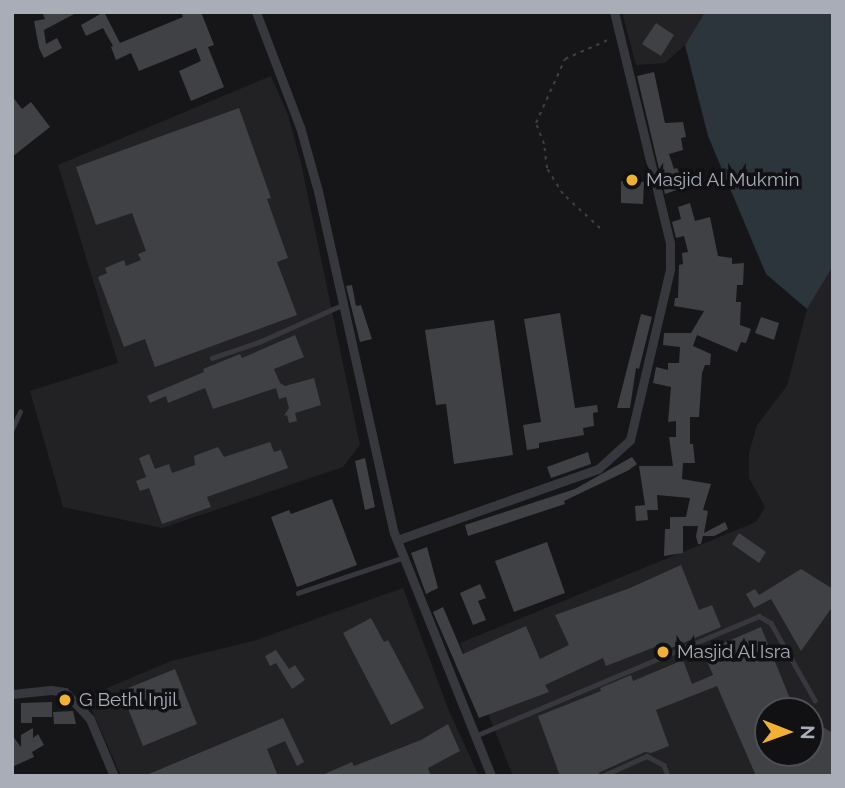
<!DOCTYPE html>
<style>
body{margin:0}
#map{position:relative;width:845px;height:788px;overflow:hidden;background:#161618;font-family:Raleway,sans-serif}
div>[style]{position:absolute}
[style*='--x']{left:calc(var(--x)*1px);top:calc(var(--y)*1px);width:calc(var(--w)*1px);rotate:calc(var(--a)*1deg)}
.built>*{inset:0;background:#222225}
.water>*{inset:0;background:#2c353c}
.building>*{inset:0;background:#404145}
.path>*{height:2px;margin-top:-1px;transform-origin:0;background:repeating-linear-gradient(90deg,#3d3f44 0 3.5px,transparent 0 8.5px)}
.lane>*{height:4.5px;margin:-2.25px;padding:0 2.25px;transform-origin:2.25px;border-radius:2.25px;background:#37383d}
.street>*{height:9px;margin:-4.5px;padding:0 4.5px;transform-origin:4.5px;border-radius:4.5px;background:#37383d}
.dots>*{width:19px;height:19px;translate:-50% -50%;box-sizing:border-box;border:4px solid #111113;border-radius:50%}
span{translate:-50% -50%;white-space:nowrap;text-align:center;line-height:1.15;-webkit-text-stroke:7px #111113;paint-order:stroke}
.poi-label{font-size:19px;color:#a8adb8}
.left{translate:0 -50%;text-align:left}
.frame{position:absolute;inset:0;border:14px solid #a8adb8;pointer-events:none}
.north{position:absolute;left:754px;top:697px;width:70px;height:70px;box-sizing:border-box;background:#111113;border:2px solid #4d4f55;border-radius:50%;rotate:91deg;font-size:19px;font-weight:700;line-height:28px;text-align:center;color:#a8adb8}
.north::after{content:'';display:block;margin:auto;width:24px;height:32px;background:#f2b134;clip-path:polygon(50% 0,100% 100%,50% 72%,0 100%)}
</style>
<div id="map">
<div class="built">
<i style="clip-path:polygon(622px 12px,705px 12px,685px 45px,665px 63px,636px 65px)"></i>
<i style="clip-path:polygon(271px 76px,288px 115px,301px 163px,360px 445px,343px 467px,162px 528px,63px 507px,30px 391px,118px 363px,58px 165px)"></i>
<i style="clip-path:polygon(evenodd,833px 266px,833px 776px,513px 776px,460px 643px,756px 522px,765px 507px,749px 478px,749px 453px,757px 425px,787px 386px,807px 309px,833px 266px,768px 711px,810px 711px,810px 753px,768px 753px,768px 711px)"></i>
<i style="clip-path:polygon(403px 588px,449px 711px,479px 776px,121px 776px,86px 697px,171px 661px,253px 641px)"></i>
</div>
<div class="water">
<i style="clip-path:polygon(705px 12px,833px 12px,833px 266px,807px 309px,766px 274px,708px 136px,685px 45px)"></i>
</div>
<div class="building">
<i style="clip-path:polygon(42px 12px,78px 12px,44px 30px,46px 44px,57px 38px,62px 48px,44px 58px,39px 48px,34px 21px,45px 19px)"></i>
<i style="clip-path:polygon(104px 12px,120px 43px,183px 17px,181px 12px,201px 12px,214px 45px,208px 47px,224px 87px,191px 101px,179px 71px,201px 61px,196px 48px,139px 71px,131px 53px,116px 60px,111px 47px,113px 46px,103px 28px,86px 36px,81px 25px)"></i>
<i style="clip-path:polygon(656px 23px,674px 35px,661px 56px,642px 44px)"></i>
<i style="clip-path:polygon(654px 72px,665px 123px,683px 122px,686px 137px,681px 138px,683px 150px,669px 154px,674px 169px,677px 168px,685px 187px,665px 194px,637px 76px)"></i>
<i style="clip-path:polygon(12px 96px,22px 109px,31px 102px,50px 127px,12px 157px)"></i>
<i style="clip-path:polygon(239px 108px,271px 198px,267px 199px,288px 258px,277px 262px,297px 315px,155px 367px,145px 339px,124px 347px,98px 277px,107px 273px,105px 268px,124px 260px,126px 266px,141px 260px,138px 254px,146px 251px,132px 213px,96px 225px,76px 167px)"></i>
<i style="clip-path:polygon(621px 181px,644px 182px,643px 204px,621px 203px)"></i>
<i style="clip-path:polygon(690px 203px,695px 221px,710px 217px,718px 256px,732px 258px,732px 264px,744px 263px,743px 285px,737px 285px,736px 302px,741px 302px,740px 325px,751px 329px,746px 343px,741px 342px,737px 352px,697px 335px,693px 346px,711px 354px,710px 365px,705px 365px,702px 373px,699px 417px,690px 417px,690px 444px,693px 444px,695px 463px,683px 463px,682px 479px,711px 484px,703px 510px,708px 511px,704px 533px,725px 522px,728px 529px,714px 536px,703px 536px,701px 544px,698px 544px,696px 536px,698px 526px,683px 526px,683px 553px,664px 556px,665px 529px,670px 529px,670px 517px,686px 517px,690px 498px,657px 495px,658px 510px,647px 510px,648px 520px,636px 521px,635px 506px,645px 505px,639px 466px,673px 466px,669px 437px,676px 437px,676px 421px,668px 422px,671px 387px,653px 383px,656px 367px,668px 370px,668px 363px,679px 363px,680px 347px,663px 345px,664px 333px,691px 333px,704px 311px,674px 306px,675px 298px,678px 298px,679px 265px,683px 264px,682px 253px,688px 252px,684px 236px,676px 238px,672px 222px,681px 219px,678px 207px)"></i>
<i style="clip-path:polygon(352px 285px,356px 306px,361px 305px,372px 339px,360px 342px,346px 286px)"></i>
<i style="clip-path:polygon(560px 313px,575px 408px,597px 405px,598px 412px,593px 413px,594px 426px,583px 428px,584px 435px,539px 443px,539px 448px,527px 450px,523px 425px,541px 422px,524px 319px)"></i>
<i style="clip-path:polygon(641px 314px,652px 317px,639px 369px,636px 368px,630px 408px,617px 408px)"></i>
<i style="clip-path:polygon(761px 317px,779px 323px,774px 340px,755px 333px)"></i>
<i style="clip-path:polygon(494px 320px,513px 455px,454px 464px,446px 404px,436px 405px,425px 330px)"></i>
<i style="clip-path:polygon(295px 335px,304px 357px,274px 369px,280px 383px,285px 386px,314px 378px,321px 405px,295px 413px,297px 421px,289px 423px,287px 415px,284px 416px,289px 408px,286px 397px,279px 399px,276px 388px,213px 409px,205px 388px,168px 403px,166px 396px,150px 403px,147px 396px,204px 372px,203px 369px,240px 354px,242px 358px)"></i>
<i style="clip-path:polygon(270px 442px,274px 452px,281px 450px,288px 468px,207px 497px,211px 507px,162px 524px,149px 488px,140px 491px,136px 481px,146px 477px,139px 458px,149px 454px,155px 469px,169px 464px,172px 473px,195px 465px,194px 456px,218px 447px,224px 457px)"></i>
<i style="clip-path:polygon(588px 452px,591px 464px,551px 478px,547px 467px)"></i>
<i style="clip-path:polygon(632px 457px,637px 464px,629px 470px,564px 501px,565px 504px,468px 536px,465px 525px,575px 489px)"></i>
<i style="clip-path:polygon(365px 458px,375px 507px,365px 510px,355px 461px)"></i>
<i style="clip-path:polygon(332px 499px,357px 565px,297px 587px,271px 517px,289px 510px,291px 514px)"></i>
<i style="clip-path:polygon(739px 533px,766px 552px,759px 563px,732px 544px)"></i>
<i style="clip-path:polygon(547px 542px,565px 593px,514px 612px,495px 561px)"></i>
<i style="clip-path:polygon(427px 547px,438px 588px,426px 594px,411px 553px)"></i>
<i style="clip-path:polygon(681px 565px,699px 610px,712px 605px,721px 627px,657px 654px,655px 647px,606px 666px,603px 658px,545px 685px,549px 692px,479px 718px,433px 612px,443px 607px,463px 654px,526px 626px,540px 659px,569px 645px,555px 615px,630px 588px)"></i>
<i style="clip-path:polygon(801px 569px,833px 589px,833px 606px,801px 651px,771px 599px,754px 608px,746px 594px,755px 589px,759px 595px)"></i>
<i style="clip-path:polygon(480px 584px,486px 598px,478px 601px,486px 620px,473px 625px,460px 593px)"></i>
<i style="clip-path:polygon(371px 618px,384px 642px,388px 640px,424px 708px,391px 725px,343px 633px)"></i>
<i style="clip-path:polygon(761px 627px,795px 711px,768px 711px,768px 753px,810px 753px,810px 720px,833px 733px,833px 776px,756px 776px,717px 686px,656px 710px,669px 746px,651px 753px,645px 752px,600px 772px,597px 776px,560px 776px,538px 716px,601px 691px,600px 688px,631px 675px,633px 681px,683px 660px,692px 684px,713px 675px,703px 652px)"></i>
<i style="clip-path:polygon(276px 650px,289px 669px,295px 665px,305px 680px,292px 689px,276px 663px,270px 666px,265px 656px)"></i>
<i style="clip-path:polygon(175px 669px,197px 724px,143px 746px,121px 691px)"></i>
<i style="clip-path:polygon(52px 702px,52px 717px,32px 717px,32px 723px,21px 723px,21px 703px)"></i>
<i style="clip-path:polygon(73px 711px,76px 724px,54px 724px,53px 712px)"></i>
<i style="clip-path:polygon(283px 718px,304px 762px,297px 766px,285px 741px,267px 749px,278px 776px,144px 776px)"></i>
<i style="clip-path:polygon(448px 724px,460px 751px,428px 768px,431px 776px,320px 776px,352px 762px,354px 766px,421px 740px)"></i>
<i style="clip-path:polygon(33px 728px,33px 738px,38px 734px,44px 745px,32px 752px,34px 757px,12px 767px,12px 735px,21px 747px,21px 735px)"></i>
</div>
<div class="path">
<i style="--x:600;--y:228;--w:50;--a:-137.4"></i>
<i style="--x:563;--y:194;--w:31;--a:-122"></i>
<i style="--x:547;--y:168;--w:24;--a:-97"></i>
<i style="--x:544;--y:144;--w:22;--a:-111"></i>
<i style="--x:536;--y:123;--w:70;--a:-65.6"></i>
<i style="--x:565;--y:59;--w:49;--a:-24"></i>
</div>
<div class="lane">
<i style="--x:212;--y:358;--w:50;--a:-18.8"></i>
<i style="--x:259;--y:342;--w:91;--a:-24"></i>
<i style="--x:12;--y:429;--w:19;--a:-65"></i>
<i style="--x:298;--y:593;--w:110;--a:-18.6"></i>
<i style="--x:475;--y:736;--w:308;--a:-22.9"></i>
<i style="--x:759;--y:616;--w:14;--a:30"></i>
<i style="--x:771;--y:623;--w:89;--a:60.3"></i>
<i style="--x:602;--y:776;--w:49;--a:-24"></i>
<i style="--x:647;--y:756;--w:19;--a:28"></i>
<i style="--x:664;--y:765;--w:12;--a:70"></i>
</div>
<div class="street">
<i style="--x:256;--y:12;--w:123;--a:69.1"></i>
<i style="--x:300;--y:127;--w:66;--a:74.3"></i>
<i style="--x:318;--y:191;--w:350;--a:77.5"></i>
<i style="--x:394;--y:533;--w:262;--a:68.2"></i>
<i style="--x:397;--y:540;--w:213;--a:-19.5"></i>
<i style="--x:598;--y:469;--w:43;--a:-42.2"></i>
<i style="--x:630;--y:440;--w:176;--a:-76.8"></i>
<i style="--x:670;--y:269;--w:26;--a:-90"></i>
<i style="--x:670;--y:243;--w:238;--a:-103.6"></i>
<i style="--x:12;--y:694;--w:39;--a:-6"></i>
<i style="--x:51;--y:690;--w:14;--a:8"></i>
<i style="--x:65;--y:692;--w:37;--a:47"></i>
<i style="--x:90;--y:719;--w:62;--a:67.2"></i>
</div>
<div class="dots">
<i style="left:632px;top:180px;background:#f2b134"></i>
<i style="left:663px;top:652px;background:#f2b134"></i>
<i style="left:65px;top:700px;background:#f2b134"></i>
</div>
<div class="poi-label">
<span class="left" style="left:646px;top:180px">Masjid Al Mukmin</span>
<span class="left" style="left:677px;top:652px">Masjid Al Isra</span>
<span class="left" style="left:79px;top:700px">G Bethl Injil</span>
</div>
<div class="frame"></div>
<div class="north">N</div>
</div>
